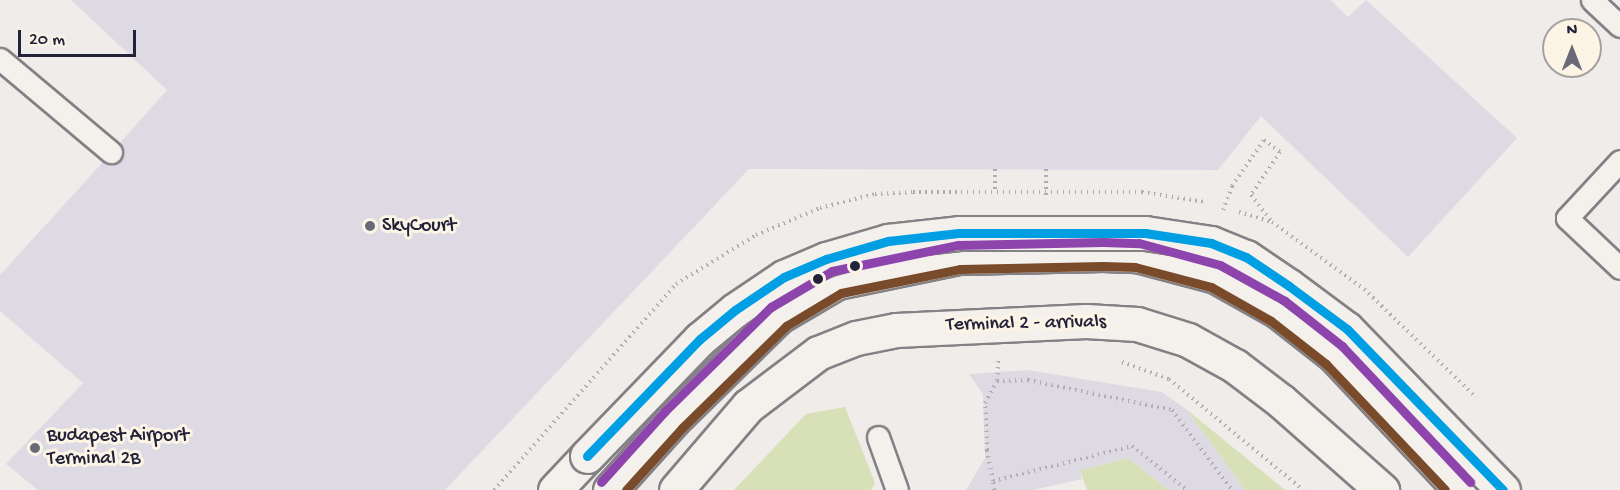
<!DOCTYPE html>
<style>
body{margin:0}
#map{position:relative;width:1620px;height:490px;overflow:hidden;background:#f0ecea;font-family:"Gochi Hand",sans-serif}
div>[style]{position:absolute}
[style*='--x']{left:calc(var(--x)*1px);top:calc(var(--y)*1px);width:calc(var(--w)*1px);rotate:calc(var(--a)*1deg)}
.green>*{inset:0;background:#d7e0b6}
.building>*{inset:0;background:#dedae4}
.path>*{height:4px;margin-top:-2px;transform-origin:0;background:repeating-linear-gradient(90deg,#afadad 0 1.5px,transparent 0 6px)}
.roads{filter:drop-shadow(2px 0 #838185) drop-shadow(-2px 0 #838185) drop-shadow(0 2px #838185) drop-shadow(0 -2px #838185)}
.lane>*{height:21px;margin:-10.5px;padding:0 10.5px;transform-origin:10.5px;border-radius:10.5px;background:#f4f1ec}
.street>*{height:33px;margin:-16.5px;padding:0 16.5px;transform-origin:16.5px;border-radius:16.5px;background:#f4f1ec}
.secondary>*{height:33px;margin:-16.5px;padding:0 16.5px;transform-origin:16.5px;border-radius:16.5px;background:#f4f1ec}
.path-bridge>*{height:4px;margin-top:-2px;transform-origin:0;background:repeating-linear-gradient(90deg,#afadad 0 1.5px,transparent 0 6px)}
.bridges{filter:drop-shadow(2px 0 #838185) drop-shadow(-2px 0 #838185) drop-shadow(0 2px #838185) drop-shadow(0 -2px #838185)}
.secondary-bridge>*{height:33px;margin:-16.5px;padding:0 16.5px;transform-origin:16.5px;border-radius:16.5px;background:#f4f1ec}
.bus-1>*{height:9px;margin:-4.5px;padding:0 4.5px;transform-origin:4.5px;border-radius:4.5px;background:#009ee3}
.bus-2>*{height:9px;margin:-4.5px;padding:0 4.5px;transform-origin:4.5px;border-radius:4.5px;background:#7a4b2a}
.bus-3>*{height:9px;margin:-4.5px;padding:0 4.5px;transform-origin:4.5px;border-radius:4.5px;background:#8e44ad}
.dots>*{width:16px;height:16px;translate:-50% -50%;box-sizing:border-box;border:3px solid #fcf5e5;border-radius:50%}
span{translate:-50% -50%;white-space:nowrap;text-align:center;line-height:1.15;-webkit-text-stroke:6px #fcf5e5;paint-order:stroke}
.poi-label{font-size:20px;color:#22223b}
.left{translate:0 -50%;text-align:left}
.street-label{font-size:20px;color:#22223b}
.north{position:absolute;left:1542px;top:18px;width:60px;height:60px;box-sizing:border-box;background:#fcf5e5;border:2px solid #a5a1a1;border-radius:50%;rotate:0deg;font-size:16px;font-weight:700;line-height:24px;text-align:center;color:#22223b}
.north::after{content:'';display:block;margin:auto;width:21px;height:27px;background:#6a6978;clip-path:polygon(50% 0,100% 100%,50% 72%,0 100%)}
.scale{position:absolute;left:18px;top:30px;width:118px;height:27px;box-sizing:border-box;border:3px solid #22223b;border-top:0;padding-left:8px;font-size:18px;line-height:21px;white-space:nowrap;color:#22223b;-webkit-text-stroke:4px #fcf5e5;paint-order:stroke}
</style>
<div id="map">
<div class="green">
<i style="clip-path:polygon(845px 407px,875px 483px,871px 490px,734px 490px,806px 414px)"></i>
<i style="clip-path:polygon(1186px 409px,1285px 490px,1245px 490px)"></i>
<i style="clip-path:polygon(1128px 458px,1169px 490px,1087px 490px,1080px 470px)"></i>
</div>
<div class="building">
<i style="clip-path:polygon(71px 0,1330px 0,1348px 17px,1366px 0,1517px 138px,1408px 257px,1261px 116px,1218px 170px,749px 169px,445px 490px,38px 490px,6px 464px,83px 383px,0 311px,0 275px,103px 162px,109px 165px,120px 161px,124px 154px,120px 143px,167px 90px)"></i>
<i style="clip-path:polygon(1028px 370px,1162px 392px,1186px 409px,1245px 490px,1169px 490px,1128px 458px,1080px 470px,1082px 479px,1033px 490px,966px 490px,985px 458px,983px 394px,969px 374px)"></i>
</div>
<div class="path">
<i style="--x:995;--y:169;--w:23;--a:90"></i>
<i style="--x:1223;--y:210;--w:26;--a:-69"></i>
<i style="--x:1232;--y:186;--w:56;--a:-55.2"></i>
<i style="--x:1264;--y:140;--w:20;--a:37"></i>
<i style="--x:1280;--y:152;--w:52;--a:124"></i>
<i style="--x:1251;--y:195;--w:33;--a:52"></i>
<i style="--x:1239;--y:212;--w:34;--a:17"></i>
<i style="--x:1272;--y:222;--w:114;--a:36.1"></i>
<i style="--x:1364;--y:289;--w:156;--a:44"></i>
<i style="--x:998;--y:361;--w:20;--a:93"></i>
<i style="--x:997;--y:381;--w:31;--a:-2"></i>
<i style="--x:1028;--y:380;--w:147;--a:11.8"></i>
<i style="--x:1172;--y:410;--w:100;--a:53.1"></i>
<i style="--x:1122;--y:362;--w:50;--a:19.9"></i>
<i style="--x:1169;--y:379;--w:174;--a:39.6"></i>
<i style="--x:993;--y:481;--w:32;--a:-101"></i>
<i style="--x:987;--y:450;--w:47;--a:-92.4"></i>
<i style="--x:985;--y:403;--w:25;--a:-61"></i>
<i style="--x:494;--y:490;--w:275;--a:-48.5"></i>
<i style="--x:676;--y:284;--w:94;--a:-31.5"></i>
<i style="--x:756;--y:235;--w:69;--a:-22.9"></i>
<i style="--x:820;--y:208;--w:57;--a:-14.3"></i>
<i style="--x:875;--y:194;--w:38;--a:-3"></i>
<i style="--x:913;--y:192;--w:229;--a:0"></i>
<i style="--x:1142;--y:192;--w:65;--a:8.9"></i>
<i style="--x:994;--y:490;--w:9;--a:-96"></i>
<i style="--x:993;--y:481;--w:143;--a:-14.1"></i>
<i style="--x:1132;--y:446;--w:70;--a:38.7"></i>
</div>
<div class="roads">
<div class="lane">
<i style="--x:1592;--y:0;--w:38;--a:43"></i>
<i style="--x:0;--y:59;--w:145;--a:40"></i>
<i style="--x:1620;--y:161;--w:78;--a:132.9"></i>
<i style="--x:1567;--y:218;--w:73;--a:43.3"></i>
<i style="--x:878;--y:437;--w:56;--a:70.3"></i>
</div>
<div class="street">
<i style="--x:610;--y:490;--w:94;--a:-48"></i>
<i style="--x:673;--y:420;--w:148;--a:-44.5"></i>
<i style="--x:779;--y:316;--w:67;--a:-30.4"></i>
<i style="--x:837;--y:282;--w:125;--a:-11.6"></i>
<i style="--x:959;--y:257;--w:144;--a:-1.2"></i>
<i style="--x:1103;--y:254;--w:34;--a:2"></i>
<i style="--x:1137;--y:255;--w:82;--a:14.9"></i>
<i style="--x:1216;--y:276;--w:71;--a:29.4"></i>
<i style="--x:1278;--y:311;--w:71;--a:38.2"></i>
<i style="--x:1334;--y:355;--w:185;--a:46.7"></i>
<i style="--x:676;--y:490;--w:111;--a:-49.4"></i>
<i style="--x:748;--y:406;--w:88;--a:-37.1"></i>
<i style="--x:818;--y:353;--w:41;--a:-21.5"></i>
<i style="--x:856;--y:338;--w:41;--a:-11.3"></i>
<i style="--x:896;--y:330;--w:190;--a:-2.7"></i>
<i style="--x:1086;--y:321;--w:51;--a:3.4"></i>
<i style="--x:1137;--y:324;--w:53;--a:17.4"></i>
<i style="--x:1188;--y:340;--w:54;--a:29"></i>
<i style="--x:1235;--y:366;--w:58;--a:37.3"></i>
<i style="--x:1281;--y:401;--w:135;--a:41.4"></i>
</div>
<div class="secondary">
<i style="--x:555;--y:490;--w:47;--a:-46.7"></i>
</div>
</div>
<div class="path-bridge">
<i style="--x:1046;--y:169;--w:27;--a:90"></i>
</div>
<div class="bridges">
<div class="secondary-bridge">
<i style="--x:587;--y:456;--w:163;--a:-46"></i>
<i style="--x:700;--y:339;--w:45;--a:-39.6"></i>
<i style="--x:735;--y:310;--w:59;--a:-34"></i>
<i style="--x:784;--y:277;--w:46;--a:-23.2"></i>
<i style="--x:826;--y:259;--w:65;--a:-16.2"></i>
<i style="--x:888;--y:241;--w:71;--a:-6.4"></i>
<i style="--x:959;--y:233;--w:186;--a:0"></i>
<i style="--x:1145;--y:233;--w:67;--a:8.6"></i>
<i style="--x:1211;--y:243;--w:38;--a:22"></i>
<i style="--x:1246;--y:257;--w:52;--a:34"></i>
<i style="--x:1289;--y:286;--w:72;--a:36.6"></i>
<i style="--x:1347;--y:329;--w:224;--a:45.9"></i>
</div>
</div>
<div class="bus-1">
<i style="--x:587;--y:456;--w:163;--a:-46"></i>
<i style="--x:700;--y:339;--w:45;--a:-39.6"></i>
<i style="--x:735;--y:310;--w:59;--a:-34"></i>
<i style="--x:784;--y:277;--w:46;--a:-23.2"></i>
<i style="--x:826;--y:259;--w:65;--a:-16.2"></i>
<i style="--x:888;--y:241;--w:71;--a:-6.4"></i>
<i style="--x:959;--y:233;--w:186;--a:0"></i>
<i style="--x:1145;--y:233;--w:67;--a:8.6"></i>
<i style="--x:1211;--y:243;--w:38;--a:22"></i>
<i style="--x:1246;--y:257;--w:52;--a:34"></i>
<i style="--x:1289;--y:286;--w:72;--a:36.6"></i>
<i style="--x:1347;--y:329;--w:224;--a:45.9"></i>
</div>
<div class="bus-2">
<i style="--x:626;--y:490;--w:84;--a:-47.9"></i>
<i style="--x:682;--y:428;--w:146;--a:-44.4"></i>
<i style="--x:786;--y:326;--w:64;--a:-31"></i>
<i style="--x:841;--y:293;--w:121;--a:-11.4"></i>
<i style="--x:960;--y:269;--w:143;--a:-1.2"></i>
<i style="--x:1103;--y:266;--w:32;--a:2"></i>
<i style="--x:1135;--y:267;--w:79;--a:14.7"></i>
<i style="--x:1211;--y:287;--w:69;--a:29.5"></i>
<i style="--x:1271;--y:321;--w:70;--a:38"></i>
<i style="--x:1326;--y:364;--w:173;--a:46.6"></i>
</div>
<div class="bus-3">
<i style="--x:601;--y:482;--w:96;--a:-48"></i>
<i style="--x:665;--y:411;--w:148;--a:-44.5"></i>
<i style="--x:771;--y:307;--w:71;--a:-30.5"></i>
<i style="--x:832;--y:271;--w:129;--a:-11.7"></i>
<i style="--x:958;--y:245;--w:145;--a:-1.2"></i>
<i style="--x:1103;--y:242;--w:36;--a:2"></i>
<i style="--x:1139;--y:243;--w:84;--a:15.2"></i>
<i style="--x:1220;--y:265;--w:74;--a:29"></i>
<i style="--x:1285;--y:301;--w:73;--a:38.3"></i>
<i style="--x:1342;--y:346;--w:187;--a:46.7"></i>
</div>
<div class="dots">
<i style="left:370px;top:226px;background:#6a6978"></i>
<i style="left:855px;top:266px;background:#22223b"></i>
<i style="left:818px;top:279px;background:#22223b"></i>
<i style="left:35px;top:448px;background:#6a6978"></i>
</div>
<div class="poi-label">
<span class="left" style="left:382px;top:226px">SkyCourt</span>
<span class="left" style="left:47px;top:448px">Budapest Airport<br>Terminal 2B</span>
</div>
<div class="street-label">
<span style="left:1026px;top:324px;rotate:-1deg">Terminal 2 - arrivals</span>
</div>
<div class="north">N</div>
<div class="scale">20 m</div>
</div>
